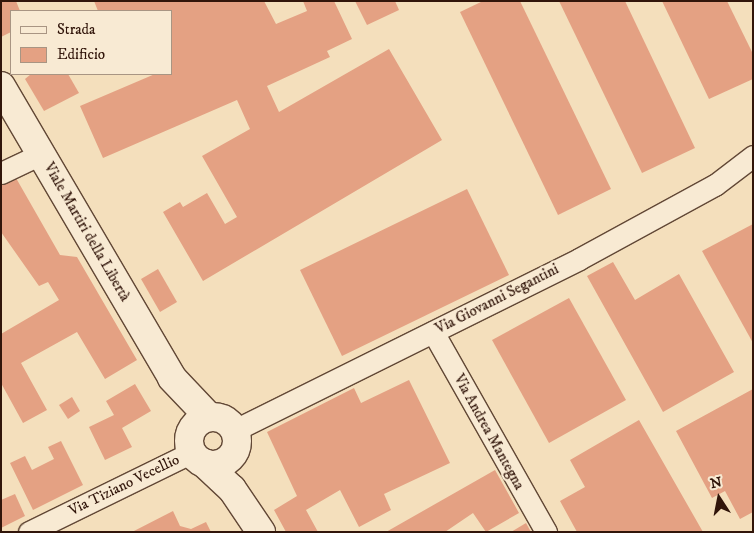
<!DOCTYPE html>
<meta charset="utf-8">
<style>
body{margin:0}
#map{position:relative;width:754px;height:533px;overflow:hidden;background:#f4dfbc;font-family:"IM FELL DW Pica",serif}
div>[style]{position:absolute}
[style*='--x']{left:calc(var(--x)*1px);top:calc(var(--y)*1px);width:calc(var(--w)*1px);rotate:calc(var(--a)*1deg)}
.building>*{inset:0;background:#e4a183}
.roads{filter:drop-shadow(1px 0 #624836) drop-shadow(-1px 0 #624836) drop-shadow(0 1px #624836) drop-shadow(0 -1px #624836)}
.street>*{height:21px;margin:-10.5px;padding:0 10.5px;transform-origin:10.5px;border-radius:10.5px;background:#f8ead3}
.secondary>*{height:28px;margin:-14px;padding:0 14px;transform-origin:14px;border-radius:14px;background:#f8ead3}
.secondary>.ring{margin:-14px;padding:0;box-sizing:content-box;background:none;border:28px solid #f8ead3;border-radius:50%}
span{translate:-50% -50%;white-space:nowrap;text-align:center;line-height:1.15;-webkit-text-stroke:4.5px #f8ead3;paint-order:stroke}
.street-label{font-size:15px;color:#31150a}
.frame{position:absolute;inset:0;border:2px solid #31150a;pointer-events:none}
.legend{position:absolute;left:10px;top:10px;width:162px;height:65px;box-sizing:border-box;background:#f8ead3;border:1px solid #a89583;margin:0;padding:6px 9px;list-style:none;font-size:15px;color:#31150a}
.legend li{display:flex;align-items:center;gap:10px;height:25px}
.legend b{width:25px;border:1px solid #a89583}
.north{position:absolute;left:694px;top:473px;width:50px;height:50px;-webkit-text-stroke:4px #f8ead3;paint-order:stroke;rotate:349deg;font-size:14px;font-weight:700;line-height:20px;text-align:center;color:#31150a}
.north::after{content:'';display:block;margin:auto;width:18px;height:22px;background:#31150a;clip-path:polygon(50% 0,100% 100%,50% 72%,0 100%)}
</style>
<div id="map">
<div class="building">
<i style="clip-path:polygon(1px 1px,16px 1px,20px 11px,11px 11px,11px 32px,1px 37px)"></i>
<i style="clip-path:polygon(94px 1px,264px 1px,276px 24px,307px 11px,303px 1px,334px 1px,352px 39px,327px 51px,330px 57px,267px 86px,279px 112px,389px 49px,442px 140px,203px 281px,163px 212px,180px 202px,183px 207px,207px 193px,225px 224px,237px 217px,202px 156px,250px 129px,237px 100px,103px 158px,80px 106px,155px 74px,171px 74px,171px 11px,98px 11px)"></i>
<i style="clip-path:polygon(355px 1px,395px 1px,399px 10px,367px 25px)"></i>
<i style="clip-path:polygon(483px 1px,520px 1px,611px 189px,558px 215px,460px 12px)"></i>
<i style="clip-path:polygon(559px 1px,625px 1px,695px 148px,642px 173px)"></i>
<i style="clip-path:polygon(662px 1px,727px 1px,753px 54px,753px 79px,709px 99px)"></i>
<i style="clip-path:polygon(31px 74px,68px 74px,79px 93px,44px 111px,25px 79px)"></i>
<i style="clip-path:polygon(16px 178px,60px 255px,77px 257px,137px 360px,105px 379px,77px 332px,21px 363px,47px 410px,23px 423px,1px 383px,1px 334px,59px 300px,48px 282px,39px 286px,1px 232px,1px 184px)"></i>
<i style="clip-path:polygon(467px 189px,509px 275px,342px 356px,300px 270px)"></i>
<i style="clip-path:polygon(753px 224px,753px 343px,702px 251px)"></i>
<i style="clip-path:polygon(613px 262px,635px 300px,679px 274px,734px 372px,663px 412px,587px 276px)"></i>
<i style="clip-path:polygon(158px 269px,177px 302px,160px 312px,141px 279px)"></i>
<i style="clip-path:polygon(569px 298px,626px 400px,549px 443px,492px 340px)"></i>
<i style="clip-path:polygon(409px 380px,450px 463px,384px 494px,391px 510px,359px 527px,340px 490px,306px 510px,318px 532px,286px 532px,274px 510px,297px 496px,267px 432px,354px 388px,361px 403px)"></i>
<i style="clip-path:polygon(135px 384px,151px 411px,122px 428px,132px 447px,105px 460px,89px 427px,114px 415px,106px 401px)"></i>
<i style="clip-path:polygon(753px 389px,753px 512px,740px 519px,725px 491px,712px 498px,676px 431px)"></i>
<i style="clip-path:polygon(72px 397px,80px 411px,68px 419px,59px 405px)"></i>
<i style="clip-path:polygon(639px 420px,703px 532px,577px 532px,560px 501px,585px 487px,570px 460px)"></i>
<i style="clip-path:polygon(61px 441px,83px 485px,33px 510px,10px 463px,25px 456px,32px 470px,54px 459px,48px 447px)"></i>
<i style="clip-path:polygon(495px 470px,519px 513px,486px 532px,473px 513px,445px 532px,386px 532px)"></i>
<i style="clip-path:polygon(15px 494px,25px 516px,1px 528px,1px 500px)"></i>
<i style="clip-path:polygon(173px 511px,180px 526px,191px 529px,206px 522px,211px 532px,132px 532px)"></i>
<i style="clip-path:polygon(526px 523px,531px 532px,511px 532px)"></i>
</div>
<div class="roads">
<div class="street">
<i style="--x:1;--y:173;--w:44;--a:-25.4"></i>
<i style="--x:433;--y:332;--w:230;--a:60.5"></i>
<i style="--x:235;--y:430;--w:384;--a:-26.4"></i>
<i style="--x:579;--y:259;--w:155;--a:-28.6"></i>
<i style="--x:715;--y:185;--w:48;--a:-37.3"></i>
<i style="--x:29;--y:532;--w:182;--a:-26.1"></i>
</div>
<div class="secondary">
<i style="--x:1;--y:86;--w:338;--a:59.6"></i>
<i style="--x:172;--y:378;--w:54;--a:46.5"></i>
<i class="ring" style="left:189px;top:417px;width:20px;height:20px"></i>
<i style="--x:204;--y:463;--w:38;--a:43"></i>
<i style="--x:232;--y:489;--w:52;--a:56"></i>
</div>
</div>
<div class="street-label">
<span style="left:87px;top:232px;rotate:60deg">Viale Martiri della Libertà</span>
<span style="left:497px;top:299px;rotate:-27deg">Via Giovanni Segantini</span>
<span style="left:489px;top:432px;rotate:61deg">Via Andrea Mantegna</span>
<span style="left:124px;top:485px;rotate:-26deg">Via Tiziano Vecellio</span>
</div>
<div class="frame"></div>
<ul class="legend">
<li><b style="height:6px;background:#f8ead3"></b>Strada</li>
<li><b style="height:14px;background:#e4a183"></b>Edificio</li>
</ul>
<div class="north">N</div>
</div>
